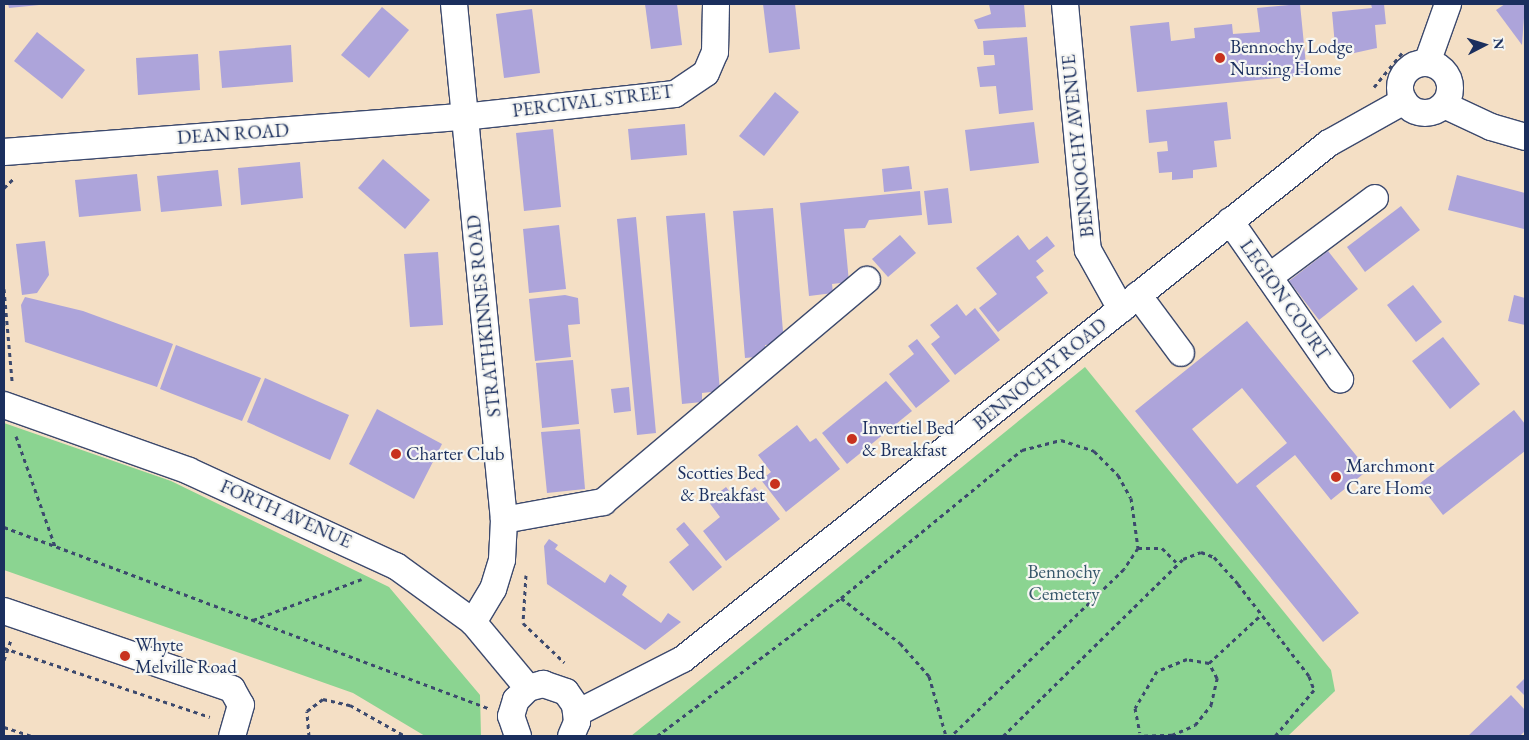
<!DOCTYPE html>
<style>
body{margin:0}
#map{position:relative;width:1529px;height:740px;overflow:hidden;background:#f4dfc5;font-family:"EB Garamond",serif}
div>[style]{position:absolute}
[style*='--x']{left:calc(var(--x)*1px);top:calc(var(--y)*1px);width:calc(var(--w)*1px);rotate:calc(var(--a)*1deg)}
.green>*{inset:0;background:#8bd491}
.building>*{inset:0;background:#ada4da}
.path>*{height:3px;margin-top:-1.5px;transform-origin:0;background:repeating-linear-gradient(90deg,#3c496d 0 4px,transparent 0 8px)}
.roads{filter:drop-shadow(1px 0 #3c496d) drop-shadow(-1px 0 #3c496d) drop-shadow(0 1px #3c496d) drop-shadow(0 -1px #3c496d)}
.minor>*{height:26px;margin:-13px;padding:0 13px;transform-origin:13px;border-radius:13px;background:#fff}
.minor>.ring{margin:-13px;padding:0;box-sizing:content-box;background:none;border:26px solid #fff;border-radius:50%}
.dots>*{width:14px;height:14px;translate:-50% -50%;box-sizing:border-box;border:2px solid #f6f6f2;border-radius:50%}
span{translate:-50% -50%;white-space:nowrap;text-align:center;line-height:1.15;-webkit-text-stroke:4.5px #f6f6f2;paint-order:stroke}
.poi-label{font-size:19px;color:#1b2f5e}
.left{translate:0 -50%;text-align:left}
.right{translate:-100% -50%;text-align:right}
.street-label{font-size:19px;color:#1b2f5e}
.park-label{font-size:19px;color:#37586b}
.frame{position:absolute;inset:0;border:5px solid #1b2f5e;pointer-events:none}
.north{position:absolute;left:1459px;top:20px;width:50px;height:50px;-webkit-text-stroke:4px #f6f6f2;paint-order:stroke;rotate:85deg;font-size:14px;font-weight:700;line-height:20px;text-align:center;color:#1b2f5e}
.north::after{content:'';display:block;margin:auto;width:18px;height:22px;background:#1b2f5e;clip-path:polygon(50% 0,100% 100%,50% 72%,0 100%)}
</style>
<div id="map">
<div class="green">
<i style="clip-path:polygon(1085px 367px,1331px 670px,1335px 691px,1288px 736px,631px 736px)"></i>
<i style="clip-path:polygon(4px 423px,171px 481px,389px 587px,480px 695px,481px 736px,425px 736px,353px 693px,4px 570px)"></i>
</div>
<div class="building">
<i style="clip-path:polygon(8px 4px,39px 4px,39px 5px,9px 8px)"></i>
<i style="clip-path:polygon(645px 4px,677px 4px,682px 45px,651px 49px)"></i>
<i style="clip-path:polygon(763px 4px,795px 4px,800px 49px,769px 53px)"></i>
<i style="clip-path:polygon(989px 4px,1024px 4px,1026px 27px,978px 29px,974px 20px,991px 14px)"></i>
<i style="clip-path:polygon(1300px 4px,1307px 75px,1137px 92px,1130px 26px,1169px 22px,1171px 41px,1195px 38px,1194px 28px,1232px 24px,1233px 34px,1260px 32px,1257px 8px)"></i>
<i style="clip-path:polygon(1371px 4px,1384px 4px,1386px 24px,1375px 25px,1377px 48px,1336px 57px,1332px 12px,1372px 8px)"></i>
<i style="clip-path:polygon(1505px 4px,1525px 4px,1522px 45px,1496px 10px)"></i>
<i style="clip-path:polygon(382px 7px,409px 30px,369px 78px,341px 55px)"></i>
<i style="clip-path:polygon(532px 9px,540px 73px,504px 78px,496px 14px)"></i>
<i style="clip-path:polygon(37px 32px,85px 70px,62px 99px,14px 61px)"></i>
<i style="clip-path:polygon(1027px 37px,1033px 110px,999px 114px,996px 86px,980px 87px,977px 67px,995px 65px,994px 55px,984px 55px,983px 41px)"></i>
<i style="clip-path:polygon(291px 45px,293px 82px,222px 88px,219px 51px)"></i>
<i style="clip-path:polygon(198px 54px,200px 90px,138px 95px,136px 58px)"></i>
<i style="clip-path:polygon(775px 92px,799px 112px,764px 156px,739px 136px)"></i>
<i style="clip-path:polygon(1227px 102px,1231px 139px,1214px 141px,1217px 167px,1193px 170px,1193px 178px,1172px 180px,1172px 172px,1159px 173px,1157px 152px,1168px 151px,1167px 141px,1149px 143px,1146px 110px)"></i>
<i style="clip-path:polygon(1034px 122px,1039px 163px,970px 171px,965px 130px)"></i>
<i style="clip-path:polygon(685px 124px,687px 155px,631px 160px,628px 129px)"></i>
<i style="clip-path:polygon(553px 129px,561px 207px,524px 211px,516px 133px)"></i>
<i style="clip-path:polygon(383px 159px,430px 200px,405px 229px,358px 188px)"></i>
<i style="clip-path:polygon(300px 162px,303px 198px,241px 205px,238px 168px)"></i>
<i style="clip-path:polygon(909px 166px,912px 189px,884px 192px,882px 169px)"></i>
<i style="clip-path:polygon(218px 170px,222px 206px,161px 212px,157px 176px)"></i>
<i style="clip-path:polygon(137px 174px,141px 211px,79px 217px,75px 180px)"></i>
<i style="clip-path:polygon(1457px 175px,1525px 193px,1524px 229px,1448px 210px)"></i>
<i style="clip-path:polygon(948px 188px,952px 223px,928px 225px,924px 191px)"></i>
<i style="clip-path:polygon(920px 191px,922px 215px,869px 220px,865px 228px,844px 229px,849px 282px,832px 284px,833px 293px,809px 296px,800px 203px)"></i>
<i style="clip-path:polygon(1401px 206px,1420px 230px,1365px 272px,1347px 247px)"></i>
<i style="clip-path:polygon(773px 208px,784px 344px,765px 345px,766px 356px,745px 358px,733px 211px)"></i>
<i style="clip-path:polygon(705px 213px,720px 391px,702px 393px,702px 402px,682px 404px,666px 216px)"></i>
<i style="clip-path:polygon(636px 217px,656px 433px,637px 435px,617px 219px)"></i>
<i style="clip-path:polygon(559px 225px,566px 289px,529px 293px,523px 229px)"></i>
<i style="clip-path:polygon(900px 235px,916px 253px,888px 277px,872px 259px)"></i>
<i style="clip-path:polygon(1018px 235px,1029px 250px,1047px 236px,1055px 246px,1036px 261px,1044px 271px,1036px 277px,1048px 293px,998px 332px,979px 308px,997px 294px,976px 268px)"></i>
<i style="clip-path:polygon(45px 241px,49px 275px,37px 293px,22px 295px,16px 244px)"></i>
<i style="clip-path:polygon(1328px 251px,1358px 289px,1319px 320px,1289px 281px)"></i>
<i style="clip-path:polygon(438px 252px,443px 325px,410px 327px,404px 254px)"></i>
<i style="clip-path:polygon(1413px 285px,1442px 322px,1416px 342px,1387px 305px)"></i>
<i style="clip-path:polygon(565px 295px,578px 298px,580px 324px,568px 325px,571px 357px,535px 361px,529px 299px)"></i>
<i style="clip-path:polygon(1514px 295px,1525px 298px,1525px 325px,1508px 321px)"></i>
<i style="clip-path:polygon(25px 297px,83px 311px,173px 344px,157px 387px,25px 342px,21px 305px)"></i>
<i style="clip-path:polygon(957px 304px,966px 316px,975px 308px,1000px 340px,955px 375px,931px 344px,940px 337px,930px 325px)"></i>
<i style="clip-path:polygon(evenodd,1247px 321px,1368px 470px,1331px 500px,1295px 455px,1256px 486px,1359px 613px,1323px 642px,1135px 411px,1247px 321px,1242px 388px,1287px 443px,1237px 484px,1192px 429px,1242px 388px)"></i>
<i style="clip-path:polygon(1443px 337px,1480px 384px,1450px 409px,1412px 361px)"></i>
<i style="clip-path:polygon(917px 339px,950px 381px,916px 408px,889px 374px,914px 354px,908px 346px)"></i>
<i style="clip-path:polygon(176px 345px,261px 378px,242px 421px,160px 389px)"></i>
<i style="clip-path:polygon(573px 360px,579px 424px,542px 428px,536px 363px)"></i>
<i style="clip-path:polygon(265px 378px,349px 415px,330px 460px,247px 422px)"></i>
<i style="clip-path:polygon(886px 381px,912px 411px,847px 464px,822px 433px)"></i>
<i style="clip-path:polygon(629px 387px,631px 411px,614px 413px,611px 389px)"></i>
<i style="clip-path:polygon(377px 409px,442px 444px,414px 499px,349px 464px)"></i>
<i style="clip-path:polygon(1514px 410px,1525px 424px,1525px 451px,1443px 515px,1419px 484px)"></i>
<i style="clip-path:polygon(797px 425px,810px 442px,816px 438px,840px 469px,786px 512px,761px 480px,771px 472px,758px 455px)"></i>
<i style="clip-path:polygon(580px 429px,585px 489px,547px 493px,541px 432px)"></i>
<i style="clip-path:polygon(726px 487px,737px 501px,755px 487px,780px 519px,726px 561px,703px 531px,720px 517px,708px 501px)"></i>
<i style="clip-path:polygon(684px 522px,722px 567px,693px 591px,669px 562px,689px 545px,676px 529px)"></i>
<i style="clip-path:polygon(549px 539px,558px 545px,555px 549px,605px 583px,610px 574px,627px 586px,622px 595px,661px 623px,668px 613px,681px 622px,645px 650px,547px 584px,544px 546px)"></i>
<i style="clip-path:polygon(1525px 678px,1525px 696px,1516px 687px)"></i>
<i style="clip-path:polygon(1511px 695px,1525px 710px,1525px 731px,1520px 736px,1468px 736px)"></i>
</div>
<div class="path">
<i style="--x:1374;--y:87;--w:44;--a:-50.5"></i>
<i style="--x:4;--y:188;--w:14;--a:-45"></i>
<i style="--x:4;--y:289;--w:92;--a:85"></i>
<i style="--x:16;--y:436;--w:117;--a:70.5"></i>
<i style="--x:4;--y:527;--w:517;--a:20.5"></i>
<i style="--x:1138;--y:548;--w:24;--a:0"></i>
<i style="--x:1162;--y:548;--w:23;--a:45"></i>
<i style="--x:526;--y:575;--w:48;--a:93.6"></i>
<i style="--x:523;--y:623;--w:57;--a:43.6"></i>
<i style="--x:841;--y:598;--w:74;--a:37.3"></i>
<i style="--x:900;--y:643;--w:44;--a:48.7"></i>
<i style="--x:929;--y:676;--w:62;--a:74.2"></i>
<i style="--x:253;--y:620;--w:116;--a:-20.6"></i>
<i style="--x:4;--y:648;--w:217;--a:18.5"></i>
<i style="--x:4;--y:660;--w:21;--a:-71"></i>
<i style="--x:1209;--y:663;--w:72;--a:-42.8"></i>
<i style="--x:4;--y:727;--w:28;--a:18"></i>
<i style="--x:309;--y:736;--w:25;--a:-95"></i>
<i style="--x:307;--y:711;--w:20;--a:-37"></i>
<i style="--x:323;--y:699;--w:28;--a:13"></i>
<i style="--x:350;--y:705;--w:63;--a:29.4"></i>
<i style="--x:657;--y:736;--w:230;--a:-36.9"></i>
<i style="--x:841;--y:598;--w:234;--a:-39.3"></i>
<i style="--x:1022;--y:450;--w:40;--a:-14.4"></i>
<i style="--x:1061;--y:440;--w:35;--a:18"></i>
<i style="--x:1094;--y:451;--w:34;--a:45"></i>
<i style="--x:1118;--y:475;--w:26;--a:61"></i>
<i style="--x:1131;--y:498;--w:50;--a:82"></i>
<i style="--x:1138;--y:548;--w:25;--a:124"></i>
<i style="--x:1124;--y:569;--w:240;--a:136"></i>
<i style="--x:1003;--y:736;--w:252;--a:-44.5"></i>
<i style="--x:1183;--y:559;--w:19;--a:-21"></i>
<i style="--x:1201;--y:552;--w:14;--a:21"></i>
<i style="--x:1214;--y:557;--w:36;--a:48"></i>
<i style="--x:1238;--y:584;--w:116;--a:52.3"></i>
<i style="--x:1309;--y:676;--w:15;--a:70"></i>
<i style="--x:1314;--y:690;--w:60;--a:130.3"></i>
<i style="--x:1136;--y:736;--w:36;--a:-2"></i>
<i style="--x:1172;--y:735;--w:25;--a:-23"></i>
<i style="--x:1195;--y:725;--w:26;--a:-51"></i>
<i style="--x:1211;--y:705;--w:28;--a:-77"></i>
<i style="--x:1217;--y:678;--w:17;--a:-118"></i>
<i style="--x:1209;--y:663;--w:22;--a:-170"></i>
<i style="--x:1187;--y:659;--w:32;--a:158"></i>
<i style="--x:1157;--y:671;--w:43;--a:120.7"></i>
<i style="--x:1135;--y:708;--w:25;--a:79"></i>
</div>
<div class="roads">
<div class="minor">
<i style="--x:454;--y:4;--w:518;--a:84.47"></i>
<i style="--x:504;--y:520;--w:40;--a:92.9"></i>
<i style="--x:502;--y:560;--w:30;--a:107"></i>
<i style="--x:493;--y:589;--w:39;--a:121"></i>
<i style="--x:1065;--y:4;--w:247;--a:84.7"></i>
<i style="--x:1088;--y:250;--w:68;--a:60.8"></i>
<i style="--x:1427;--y:63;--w:63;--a:-70.4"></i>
<i class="ring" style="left:1400px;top:63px;width:24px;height:24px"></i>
<i style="--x:1444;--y:105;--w:52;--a:25.1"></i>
<i style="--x:1491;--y:127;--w:35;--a:16"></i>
<i style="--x:4;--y:152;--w:460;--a:-4.4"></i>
<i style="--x:463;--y:117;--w:213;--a:-6.2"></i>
<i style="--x:675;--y:94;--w:37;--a:-34"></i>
<i style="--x:706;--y:73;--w:23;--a:-67"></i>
<i style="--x:715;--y:52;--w:48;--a:-88.8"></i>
<i style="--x:1230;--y:221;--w:193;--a:55.2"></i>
<i style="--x:1269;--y:277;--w:132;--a:-36.7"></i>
<i style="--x:1138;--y:295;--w:72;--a:53.4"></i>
<i style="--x:4;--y:405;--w:196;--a:19.6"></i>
<i style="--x:189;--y:471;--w:228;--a:24.7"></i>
<i style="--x:396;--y:566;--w:95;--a:36"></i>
<i style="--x:473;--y:622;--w:86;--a:50.2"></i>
<i style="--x:504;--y:520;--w:101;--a:-10.3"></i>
<i style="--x:603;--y:502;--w:345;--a:-40.1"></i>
<i style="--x:4;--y:611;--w:241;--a:18.9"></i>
<i style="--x:232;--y:689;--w:18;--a:61"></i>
<i style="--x:241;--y:705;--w:32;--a:106"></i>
<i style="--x:577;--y:713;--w:119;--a:-27"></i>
<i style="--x:683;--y:659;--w:827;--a:-38.62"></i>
<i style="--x:1329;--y:143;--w:86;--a:-29.2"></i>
<i style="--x:518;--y:736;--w:21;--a:-109"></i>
<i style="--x:511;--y:716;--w:17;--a:-73"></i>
<i style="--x:516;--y:700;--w:17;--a:-45"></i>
<i style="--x:528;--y:688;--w:16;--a:-15"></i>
<i style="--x:543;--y:684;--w:24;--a:19"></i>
<i style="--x:566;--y:692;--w:16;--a:55"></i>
<i style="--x:575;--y:705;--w:17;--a:83"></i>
<i style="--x:577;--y:722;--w:15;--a:113"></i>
</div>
</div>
<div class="dots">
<i style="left:1220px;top:58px;background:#c8321e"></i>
<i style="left:852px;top:439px;background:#c8321e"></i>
<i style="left:396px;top:454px;background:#c8321e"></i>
<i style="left:1336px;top:477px;background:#c8321e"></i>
<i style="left:775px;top:484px;background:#c8321e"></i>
<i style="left:125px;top:656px;background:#c8321e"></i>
</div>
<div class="poi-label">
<span class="left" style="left:1230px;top:58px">Bennochy Lodge<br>Nursing Home</span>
<span class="left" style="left:862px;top:439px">Invertiel Bed<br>&amp; Breakfast</span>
<span class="left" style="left:406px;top:454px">Charter Club</span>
<span class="left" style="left:1346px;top:477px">Marchmont<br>Care Home</span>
<span class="right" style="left:765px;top:484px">Scotties Bed<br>&amp; Breakfast</span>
<span class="left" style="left:135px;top:656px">Whyte<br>Melville Road</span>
</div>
<div class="street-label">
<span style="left:593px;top:101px;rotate:-7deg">PERCIVAL STREET</span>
<span style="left:233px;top:134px;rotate:-4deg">DEAN ROAD</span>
<span style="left:1078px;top:146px;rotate:-96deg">BENNOCHY AVENUE</span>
<span style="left:1285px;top:300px;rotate:55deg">LEGION COURT</span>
<span style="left:484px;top:316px;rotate:-96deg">STRATHKINNES ROAD</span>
<span style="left:1040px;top:374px;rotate:-39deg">BENNOCHY ROAD</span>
<span style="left:286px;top:514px;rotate:24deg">FORTH AVENUE</span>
</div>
<div class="park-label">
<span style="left:1064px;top:583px">Bennochy<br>Cemetery</span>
</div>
<div class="frame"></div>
<div class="north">N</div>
</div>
